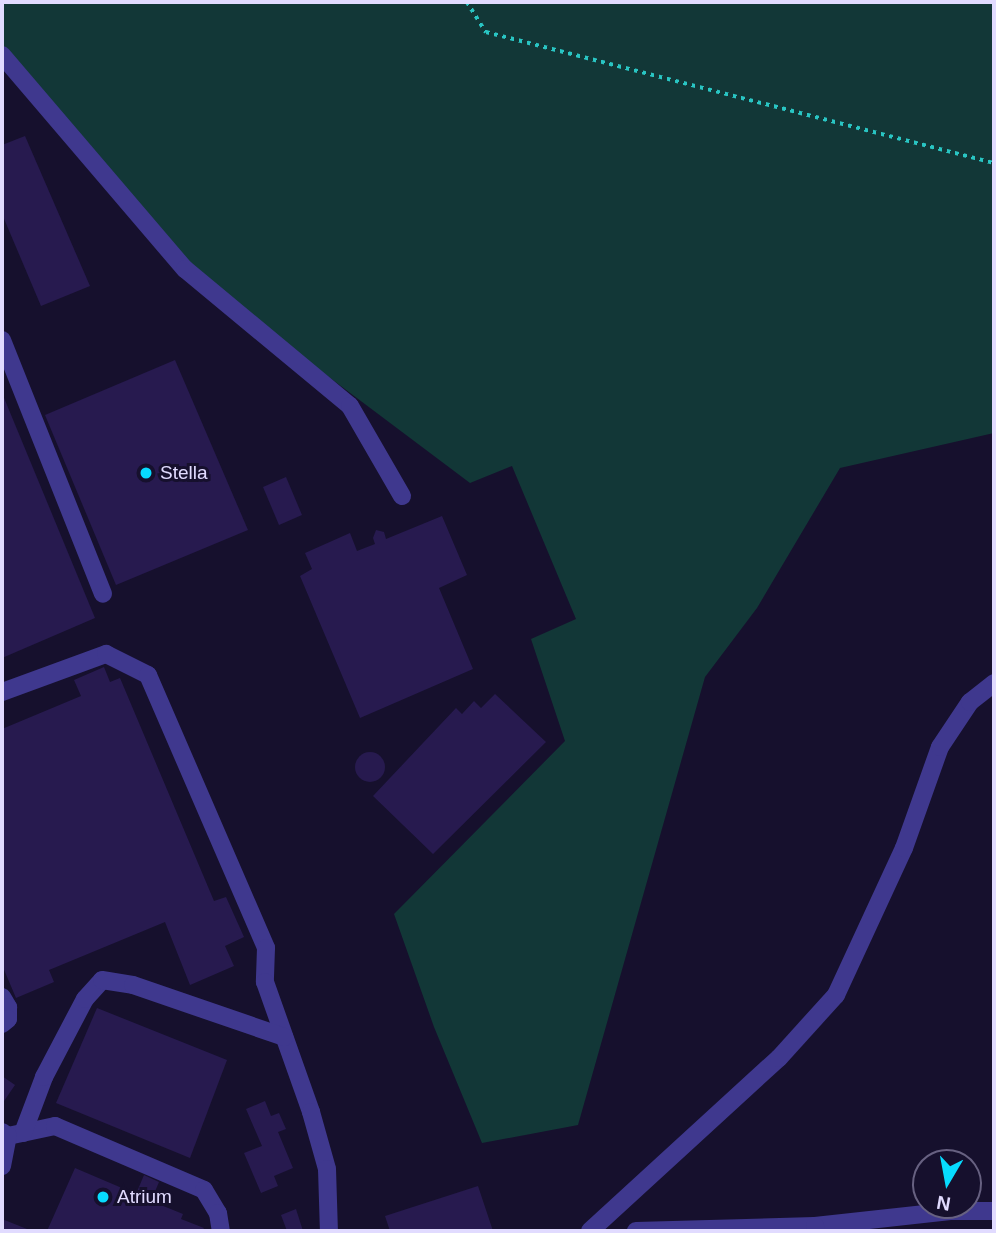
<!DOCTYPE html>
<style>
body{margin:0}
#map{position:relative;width:996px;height:1233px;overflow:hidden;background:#16102d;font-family:Arial,sans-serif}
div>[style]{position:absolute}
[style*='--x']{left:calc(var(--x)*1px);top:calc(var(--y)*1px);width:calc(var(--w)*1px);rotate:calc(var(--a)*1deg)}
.green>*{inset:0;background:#123737}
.building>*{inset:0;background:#271a4f}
.round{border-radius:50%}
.path>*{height:3.5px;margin-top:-1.75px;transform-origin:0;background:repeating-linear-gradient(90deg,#29c5c3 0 3.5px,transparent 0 8.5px)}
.minor>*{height:18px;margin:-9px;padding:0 9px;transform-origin:9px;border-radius:9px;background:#3f388e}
.dots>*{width:19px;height:19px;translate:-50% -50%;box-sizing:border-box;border:4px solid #16102d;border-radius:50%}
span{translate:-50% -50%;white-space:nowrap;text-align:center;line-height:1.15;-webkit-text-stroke:6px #16102d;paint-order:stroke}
.poi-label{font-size:19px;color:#e1dbff}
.left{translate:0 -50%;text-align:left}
.frame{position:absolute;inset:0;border:4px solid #e1dbff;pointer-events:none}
.north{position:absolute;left:912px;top:1149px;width:70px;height:70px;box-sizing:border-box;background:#16102d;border:2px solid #676181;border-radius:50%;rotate:190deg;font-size:19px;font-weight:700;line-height:28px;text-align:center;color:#e1dbff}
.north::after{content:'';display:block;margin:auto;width:24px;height:32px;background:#07dbff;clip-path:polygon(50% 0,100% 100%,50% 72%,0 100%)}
</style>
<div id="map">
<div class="green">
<i style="clip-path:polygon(6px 2px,994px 2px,994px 433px,840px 468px,757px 608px,705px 677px,578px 1125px,482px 1143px,434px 1027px,394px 914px,565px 741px,531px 639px,576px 619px,512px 466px,470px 483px,185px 269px,2px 55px,2px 5px)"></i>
</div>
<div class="building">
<i style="clip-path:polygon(25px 136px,90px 286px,41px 306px,2px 214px,2px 145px)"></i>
<i style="clip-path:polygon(175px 360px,248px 530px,116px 585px,45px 415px)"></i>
<i style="clip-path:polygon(2px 393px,95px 618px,2px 658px)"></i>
<i style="clip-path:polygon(286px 477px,302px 515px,279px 525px,263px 487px)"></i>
<i style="clip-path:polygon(442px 516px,467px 575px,439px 588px,473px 669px,360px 718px,300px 576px,312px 569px,305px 553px,350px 533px,357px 551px,375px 544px,373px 538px,376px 530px,384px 532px,386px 539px)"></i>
<i style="clip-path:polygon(104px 667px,110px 682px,120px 678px,214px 901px,226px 897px,244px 937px,225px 946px,234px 966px,190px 985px,165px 922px,49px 970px,54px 982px,16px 998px,2px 965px,2px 729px,81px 696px,74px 680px)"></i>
<i style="clip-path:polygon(495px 694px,546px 742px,433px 854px,373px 796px,456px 708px,462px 714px,474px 701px,481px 708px)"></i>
<i class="round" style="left:355px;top:752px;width:30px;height:30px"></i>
<i style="clip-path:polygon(97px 1008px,227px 1060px,190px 1158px,56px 1103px)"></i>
<i style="clip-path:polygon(2px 1076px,15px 1085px,2px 1104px)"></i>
<i style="clip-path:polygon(265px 1101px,271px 1116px,279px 1113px,286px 1129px,278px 1132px,293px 1168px,274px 1176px,278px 1186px,261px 1193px,244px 1153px,262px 1146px,246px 1109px)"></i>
<i style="clip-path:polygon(75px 1168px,136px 1194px,144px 1175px,159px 1182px,151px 1201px,183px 1214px,181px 1219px,204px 1228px,202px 1231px,47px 1231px)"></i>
<i style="clip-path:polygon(478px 1186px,493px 1231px,390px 1231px,385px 1216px)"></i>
<i style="clip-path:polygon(296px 1209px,303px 1231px,287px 1231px,281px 1215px)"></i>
<i style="clip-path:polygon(2px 1219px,32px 1231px,2px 1231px)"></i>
</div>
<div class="path">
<i style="--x:467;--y:2;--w:36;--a:58"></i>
<i style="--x:486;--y:32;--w:525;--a:14.46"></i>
</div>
<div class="minor">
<i style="--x:2;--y:55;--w:282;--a:49.5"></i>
<i style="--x:185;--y:269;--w:214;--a:39.7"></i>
<i style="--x:350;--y:406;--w:104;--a:60"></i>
<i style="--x:2;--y:340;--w:273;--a:68.3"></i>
<i style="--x:2;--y:692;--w:111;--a:-20.1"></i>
<i style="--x:106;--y:654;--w:47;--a:26.6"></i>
<i style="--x:148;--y:675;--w:297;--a:66.6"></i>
<i style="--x:266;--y:948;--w:34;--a:92"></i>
<i style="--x:265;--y:982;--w:138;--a:70.5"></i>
<i style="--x:311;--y:1112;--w:59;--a:74.3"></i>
<i style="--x:327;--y:1169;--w:62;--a:88.2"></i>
<i style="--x:2;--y:997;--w:12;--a:59"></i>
<i style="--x:8;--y:1007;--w:12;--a:90"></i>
<i style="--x:8;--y:1019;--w:8;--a:140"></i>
<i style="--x:2;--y:1132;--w:7;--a:34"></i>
<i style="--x:8;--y:1136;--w:48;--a:-12"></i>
<i style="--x:55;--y:1126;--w:162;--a:23.2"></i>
<i style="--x:204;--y:1190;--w:27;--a:59"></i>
<i style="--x:218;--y:1213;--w:18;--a:81"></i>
<i style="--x:23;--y:1133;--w:60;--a:-69.4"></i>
<i style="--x:44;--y:1077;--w:88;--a:-62.3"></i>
<i style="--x:85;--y:999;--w:25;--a:-48"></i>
<i style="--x:102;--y:980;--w:31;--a:9"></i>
<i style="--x:133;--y:985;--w:160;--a:19"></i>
<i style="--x:2;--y:1166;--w:31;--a:-79"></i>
<i style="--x:815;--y:1226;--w:136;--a:-6.3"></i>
<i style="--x:950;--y:1211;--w:44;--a:0"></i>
<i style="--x:590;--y:1231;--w:256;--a:-42.5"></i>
<i style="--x:779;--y:1058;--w:85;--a:-47.9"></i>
<i style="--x:836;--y:995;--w:162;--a:-65.2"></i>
<i style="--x:904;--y:848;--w:107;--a:-70.4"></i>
<i style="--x:940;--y:747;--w:54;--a:-56.3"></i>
<i style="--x:970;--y:702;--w:31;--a:-38"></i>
<i style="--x:636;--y:1231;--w:179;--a:-1.6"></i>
<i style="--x:815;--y:1226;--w:5;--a:79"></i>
</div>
<div class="dots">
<i style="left:146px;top:473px;background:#07dbff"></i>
<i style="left:103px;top:1197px;background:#07dbff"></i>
</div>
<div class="poi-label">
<span class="left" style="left:160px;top:473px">Stella</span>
<span class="left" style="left:117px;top:1197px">Atrium</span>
</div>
<div class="frame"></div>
<div class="north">N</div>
</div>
